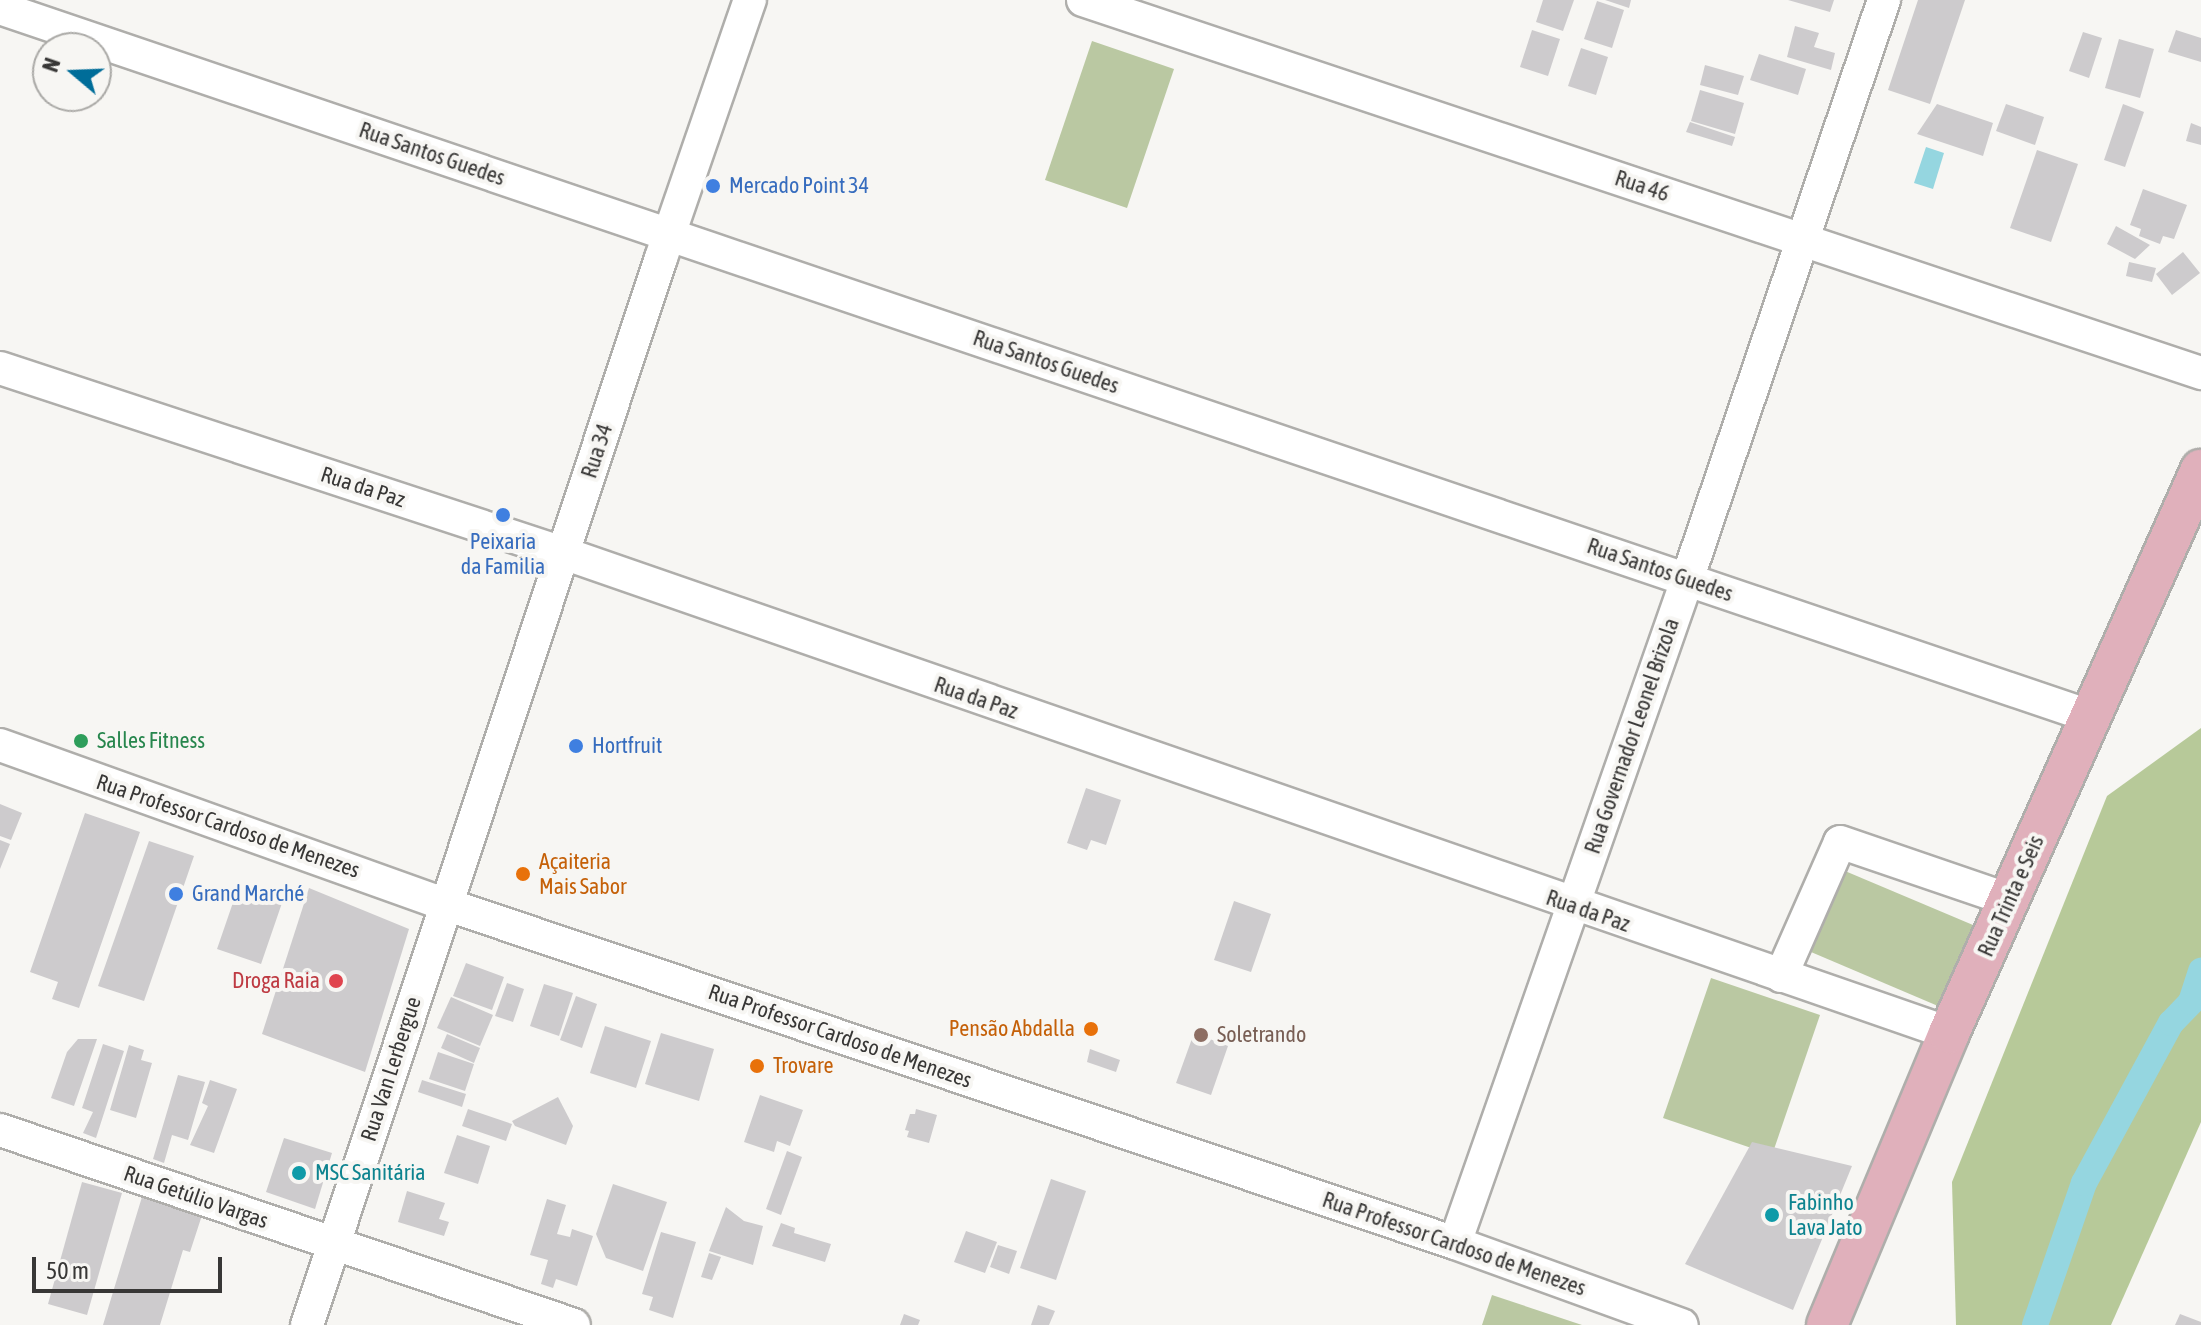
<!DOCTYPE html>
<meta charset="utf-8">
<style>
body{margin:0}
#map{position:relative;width:2201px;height:1325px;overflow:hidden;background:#f7f6f3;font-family:"Asap Condensed",sans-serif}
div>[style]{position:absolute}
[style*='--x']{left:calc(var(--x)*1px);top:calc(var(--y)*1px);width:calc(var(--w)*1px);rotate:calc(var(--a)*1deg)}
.green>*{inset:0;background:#bac8a2}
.forest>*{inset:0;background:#b7c999}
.water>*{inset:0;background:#95d6e0}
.canal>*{height:26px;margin:-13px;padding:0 13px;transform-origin:13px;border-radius:13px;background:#95d6e0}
.building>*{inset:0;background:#cdcbcd}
.roads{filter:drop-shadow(2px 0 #afaeab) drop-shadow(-2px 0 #afaeab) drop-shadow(0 2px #afaeab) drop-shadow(0 -2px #afaeab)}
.minor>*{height:32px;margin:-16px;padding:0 16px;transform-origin:16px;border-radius:16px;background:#fff}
.major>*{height:40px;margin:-20px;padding:0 20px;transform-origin:20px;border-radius:20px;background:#e0b0bb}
.dots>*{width:22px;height:22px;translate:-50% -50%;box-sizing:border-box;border:4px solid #f7f6f3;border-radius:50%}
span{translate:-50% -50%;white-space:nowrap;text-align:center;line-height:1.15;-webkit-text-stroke:8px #f7f6f3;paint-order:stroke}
.street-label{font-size:22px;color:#383736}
.shop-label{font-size:22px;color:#366cbe}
.left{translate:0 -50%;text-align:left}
.leisure-label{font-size:22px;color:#27864d}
.food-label{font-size:22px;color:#c56008}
.right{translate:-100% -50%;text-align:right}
.health-label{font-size:22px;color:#be3a42}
.education-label{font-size:22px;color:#785e54}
.culture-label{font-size:22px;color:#0d838f}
.north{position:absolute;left:32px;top:32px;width:80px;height:80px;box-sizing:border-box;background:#f7f6f3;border:2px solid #abaaa7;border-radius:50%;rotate:289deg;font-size:22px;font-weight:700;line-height:32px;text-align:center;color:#383736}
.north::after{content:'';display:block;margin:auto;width:28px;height:36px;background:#006d99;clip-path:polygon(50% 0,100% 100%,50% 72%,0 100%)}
.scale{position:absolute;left:32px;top:1257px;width:190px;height:36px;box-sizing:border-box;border:4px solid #383736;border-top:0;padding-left:10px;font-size:24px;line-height:28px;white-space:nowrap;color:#383736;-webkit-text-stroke:6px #f7f6f3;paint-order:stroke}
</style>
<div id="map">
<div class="green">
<i style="clip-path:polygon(1092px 41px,1174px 69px,1127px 208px,1045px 180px)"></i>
<i style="clip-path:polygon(1845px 871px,1973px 925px,1938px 1006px,1811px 952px)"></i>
<i style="clip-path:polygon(1711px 978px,1820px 1015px,1772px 1155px,1663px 1118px)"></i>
<i style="clip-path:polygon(1492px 1295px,1582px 1325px,1482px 1325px)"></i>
</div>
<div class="forest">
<i style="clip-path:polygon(2201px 728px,2201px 1122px,2111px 1325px,1956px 1325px,1952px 1182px,2107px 796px)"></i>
</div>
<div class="water">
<i style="clip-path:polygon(1926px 147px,1944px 153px,1933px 189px,1914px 183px)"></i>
</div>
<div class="canal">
<i style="--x:2035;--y:1325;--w:150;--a:-71"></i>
<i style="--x:2084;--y:1183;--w:182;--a:-61.5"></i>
<i style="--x:2171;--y:1023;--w:29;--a:-46"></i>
<i style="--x:2191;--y:1002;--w:33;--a:-72"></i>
</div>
<div class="building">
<i style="clip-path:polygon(1543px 0,1574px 0,1563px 31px,1536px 22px)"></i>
<i style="clip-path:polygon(1605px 0,1631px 0,1629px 8px)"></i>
<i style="clip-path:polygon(1788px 0,1834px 0,1830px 12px)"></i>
<i style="clip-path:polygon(1918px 0,1965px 0,1930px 104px,1888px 90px)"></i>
<i style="clip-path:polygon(1597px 1px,1624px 10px,1612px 48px,1584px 39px)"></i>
<i style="clip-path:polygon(1795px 26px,1819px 33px,1814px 47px,1835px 53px,1831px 70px,1787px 57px)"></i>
<i style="clip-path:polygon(1532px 30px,1560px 39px,1548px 76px,1520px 67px)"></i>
<i style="clip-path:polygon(2176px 30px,2201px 38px,2201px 62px,2168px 52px)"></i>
<i style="clip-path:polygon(2083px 32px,2102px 38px,2089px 78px,2069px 71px)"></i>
<i style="clip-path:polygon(2119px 39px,2154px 49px,2140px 98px,2105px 88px)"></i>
<i style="clip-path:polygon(1581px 48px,1608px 57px,1596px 95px,1568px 86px)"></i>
<i style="clip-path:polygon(1759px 54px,1806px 69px,1798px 95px,1750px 80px)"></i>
<i style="clip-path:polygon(1705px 65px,1744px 76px,1738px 95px,1700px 85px)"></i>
<i style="clip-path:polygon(1700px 90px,1744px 103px,1735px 134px,1691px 121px)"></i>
<i style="clip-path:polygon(1937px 104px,1993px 123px,1983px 156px,1917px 134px)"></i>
<i style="clip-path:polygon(2006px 104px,2044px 117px,2035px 145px,1996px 131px)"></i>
<i style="clip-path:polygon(2123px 104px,2144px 112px,2125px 167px,2104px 160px)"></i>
<i style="clip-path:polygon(1690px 122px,1735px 137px,1732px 146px,1686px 132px)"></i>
<i style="clip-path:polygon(2191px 123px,2201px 127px,2201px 145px,2186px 141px)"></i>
<i style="clip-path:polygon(2037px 150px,2078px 164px,2051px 242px,2010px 228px)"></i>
<i style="clip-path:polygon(2143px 189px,2187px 205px,2174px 239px,2163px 236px,2160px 244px,2139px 236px,2141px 229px,2130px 225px)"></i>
<i style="clip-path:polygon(2116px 226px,2150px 245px,2135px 259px,2107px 244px)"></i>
<i style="clip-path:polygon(2183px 252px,2200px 273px,2172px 295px,2156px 274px)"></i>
<i style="clip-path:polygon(2129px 262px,2156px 268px,2152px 282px,2126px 276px)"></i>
<i style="clip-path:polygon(1086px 788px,1121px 800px,1106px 845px,1091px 840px,1087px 850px,1067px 843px)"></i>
<i style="clip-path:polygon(0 804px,22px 813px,11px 840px,0 836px)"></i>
<i style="clip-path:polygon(85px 813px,140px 832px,79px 1008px,52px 999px,58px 982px,30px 972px)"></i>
<i style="clip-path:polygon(0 840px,10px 844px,0 869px)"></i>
<i style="clip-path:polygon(149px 841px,194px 856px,144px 1001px,98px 986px)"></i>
<i style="clip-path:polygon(239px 885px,283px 900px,261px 964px,217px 949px)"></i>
<i style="clip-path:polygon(309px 888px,409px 929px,365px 1072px,262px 1034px)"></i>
<i style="clip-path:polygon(1234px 901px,1271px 914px,1251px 972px,1214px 960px)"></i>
<i style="clip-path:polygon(466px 963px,504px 977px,492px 1010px,453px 996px)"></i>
<i style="clip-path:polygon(507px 983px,524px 989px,513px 1022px,495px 1016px)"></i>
<i style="clip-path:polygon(544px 984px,573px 993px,559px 1036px,530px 1026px)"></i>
<i style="clip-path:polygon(576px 996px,597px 1004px,582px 1048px,560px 1040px)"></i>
<i style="clip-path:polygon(451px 997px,493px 1015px,480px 1046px,437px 1028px)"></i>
<i style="clip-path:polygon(605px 1026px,651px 1041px,636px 1088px,590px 1073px)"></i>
<i style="clip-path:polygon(661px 1033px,714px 1049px,699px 1101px,645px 1084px)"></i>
<i style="clip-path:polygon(1194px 1033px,1228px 1046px,1211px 1095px,1176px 1083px)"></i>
<i style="clip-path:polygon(447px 1034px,480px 1048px,474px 1063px,441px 1048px)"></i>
<i style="clip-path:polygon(78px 1039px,97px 1039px,74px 1106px,51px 1098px,67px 1052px)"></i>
<i style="clip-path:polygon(103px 1044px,124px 1051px,96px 1138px,83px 1133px,93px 1112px,82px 1108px)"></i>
<i style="clip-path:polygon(129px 1045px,144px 1050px,141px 1060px,152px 1063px,136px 1118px,110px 1110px)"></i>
<i style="clip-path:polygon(1090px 1049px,1120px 1060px,1116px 1072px,1087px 1062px)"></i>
<i style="clip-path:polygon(438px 1052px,474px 1064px,465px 1091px,429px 1079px)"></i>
<i style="clip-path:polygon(178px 1075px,205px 1082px,188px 1140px,172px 1135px,164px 1163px,153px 1159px)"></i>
<i style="clip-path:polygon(210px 1080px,237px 1089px,214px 1153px,190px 1145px,208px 1106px,202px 1103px)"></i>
<i style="clip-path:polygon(422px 1080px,466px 1094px,462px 1107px,418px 1092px)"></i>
<i style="clip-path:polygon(760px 1095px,803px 1110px,790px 1146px,777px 1141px,774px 1152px,744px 1142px)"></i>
<i style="clip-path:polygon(558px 1097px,573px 1126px,566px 1145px,515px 1126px,512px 1121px)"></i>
<i style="clip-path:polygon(468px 1109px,512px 1124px,506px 1141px,462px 1126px)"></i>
<i style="clip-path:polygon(916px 1109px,937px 1115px,929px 1143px,907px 1137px,909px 1131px,905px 1130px,910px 1114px,915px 1114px)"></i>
<i style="clip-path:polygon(457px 1135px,490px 1146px,478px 1184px,444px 1173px)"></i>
<i style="clip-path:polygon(284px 1138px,332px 1153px,315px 1209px,266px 1192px)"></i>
<i style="clip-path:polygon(1752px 1142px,1852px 1166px,1793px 1310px,1685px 1264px)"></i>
<i style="clip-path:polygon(787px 1151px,802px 1157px,781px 1215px,766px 1209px)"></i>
<i style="clip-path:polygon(1051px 1179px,1086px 1191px,1056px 1280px,1020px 1268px)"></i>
<i style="clip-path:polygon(82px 1182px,122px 1193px,87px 1315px,48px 1304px)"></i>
<i style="clip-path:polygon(613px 1184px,667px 1202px,643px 1271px,606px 1258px,596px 1234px)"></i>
<i style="clip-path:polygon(145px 1187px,205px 1206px,190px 1252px,183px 1250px,160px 1325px,103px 1325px)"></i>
<i style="clip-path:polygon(407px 1191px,445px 1203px,439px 1219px,449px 1222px,444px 1236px,398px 1222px)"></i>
<i style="clip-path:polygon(547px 1199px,566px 1205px,557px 1234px,570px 1237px,572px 1229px,593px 1236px,577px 1286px,556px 1279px,553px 1288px,541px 1284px,548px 1260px,530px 1255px)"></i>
<i style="clip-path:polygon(726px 1207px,744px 1221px,763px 1226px,753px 1265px,709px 1251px)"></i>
<i style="clip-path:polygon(781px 1223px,795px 1228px,794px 1233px,831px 1244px,825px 1262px,772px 1246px)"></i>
<i style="clip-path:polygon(966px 1231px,997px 1242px,985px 1273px,954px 1262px)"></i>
<i style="clip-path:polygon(661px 1232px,696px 1242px,673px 1318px,649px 1310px,653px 1297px,642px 1294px)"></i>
<i style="clip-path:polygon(998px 1245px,1017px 1251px,1009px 1274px,990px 1267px)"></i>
<i style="clip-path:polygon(709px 1253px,721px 1257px,712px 1280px,701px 1277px)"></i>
<i style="clip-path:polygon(1038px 1305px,1055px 1311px,1049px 1325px,1031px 1325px)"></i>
<i style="clip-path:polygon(904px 1314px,920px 1320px,918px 1325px,900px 1325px)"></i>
<i style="clip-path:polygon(2180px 1314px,2201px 1322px,2201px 1325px,2175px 1325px)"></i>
</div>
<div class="roads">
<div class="minor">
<i style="--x:1083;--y:0;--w:1179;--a:18.45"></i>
<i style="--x:0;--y:8;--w:2209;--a:18.72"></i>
<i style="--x:0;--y:368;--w:593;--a:18.19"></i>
<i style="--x:563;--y:553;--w:1467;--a:19.1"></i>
<i style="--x:0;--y:745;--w:473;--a:19.7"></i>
<i style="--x:445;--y:904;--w:1065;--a:18.55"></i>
<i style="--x:1455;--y:1243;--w:241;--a:19.9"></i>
<i style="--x:1781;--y:976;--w:146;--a:-66.2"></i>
<i style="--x:1840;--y:842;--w:179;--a:18.9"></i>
<i style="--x:0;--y:1130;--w:606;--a:18.76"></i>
<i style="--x:1455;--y:1243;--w:702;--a:-70.71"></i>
<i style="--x:1687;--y:580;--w:613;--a:-71.24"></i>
<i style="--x:307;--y:1325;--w:1124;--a:-71.65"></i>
<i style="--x:661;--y:258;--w:273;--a:-71"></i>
</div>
<div class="major">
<i style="--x:1827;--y:1325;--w:316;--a:-67.3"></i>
<i style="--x:1949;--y:1033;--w:617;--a:-65.89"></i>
</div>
</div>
<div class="dots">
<i style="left:713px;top:186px;background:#3f7fe0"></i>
<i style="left:503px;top:515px;background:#3f7fe0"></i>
<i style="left:81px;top:741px;background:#2e9e5b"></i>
<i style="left:576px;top:746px;background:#3f7fe0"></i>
<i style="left:523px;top:874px;background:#e8710a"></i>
<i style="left:176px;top:894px;background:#3f7fe0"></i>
<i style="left:336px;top:981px;background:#e0444e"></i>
<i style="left:1091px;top:1029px;background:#e8710a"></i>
<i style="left:1201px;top:1035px;background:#8d6e63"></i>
<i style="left:757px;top:1066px;background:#e8710a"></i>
<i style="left:299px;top:1173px;background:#0f9aa8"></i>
<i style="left:1772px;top:1215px;background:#0f9aa8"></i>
</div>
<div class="street-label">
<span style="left:432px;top:154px;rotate:19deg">Rua Santos Guedes</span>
<span style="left:1642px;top:186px;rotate:18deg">Rua 46</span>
<span style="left:1046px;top:362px;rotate:19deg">Rua Santos Guedes</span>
<span style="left:597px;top:451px;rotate:-72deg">Rua 34</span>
<span style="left:363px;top:487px;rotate:18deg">Rua da Paz</span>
<span style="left:1660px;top:570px;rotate:19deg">Rua Santos Guedes</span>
<span style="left:976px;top:698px;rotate:19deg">Rua da Paz</span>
<span style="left:1632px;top:736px;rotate:-71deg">Rua Governador Leonel Brizola</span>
<span style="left:228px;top:826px;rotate:19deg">Rua Professor Cardoso de Menezes</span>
<span style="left:2011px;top:896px;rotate:-66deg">Rua Trinta e Seis</span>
<span style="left:1588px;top:911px;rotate:19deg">Rua da Paz</span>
<span style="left:840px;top:1036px;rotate:19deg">Rua Professor Cardoso de Menezes</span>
<span style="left:391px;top:1069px;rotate:-72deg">Rua Van Lerbergue</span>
<span style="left:196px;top:1197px;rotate:19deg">Rua Getúlio Vargas</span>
<span style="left:1454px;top:1244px;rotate:19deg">Rua Professor Cardoso de Menezes</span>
</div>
<div class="shop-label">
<span class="left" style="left:729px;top:186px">Mercado Point 34</span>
<span style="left:503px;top:554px">Peixaria<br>da Familia</span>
<span class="left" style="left:592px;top:746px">Hortfruit</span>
<span class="left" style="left:192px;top:894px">Grand Marché</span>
</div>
<div class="leisure-label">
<span class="left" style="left:97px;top:741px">Salles Fitness</span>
</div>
<div class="food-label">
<span class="left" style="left:539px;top:874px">Açaiteria<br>Mais Sabor</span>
<span class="right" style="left:1075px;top:1029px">Pensão Abdalla</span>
<span class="left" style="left:773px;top:1066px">Trovare</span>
</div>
<div class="health-label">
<span class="right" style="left:320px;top:981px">Droga Raia</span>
</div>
<div class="education-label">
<span class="left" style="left:1217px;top:1035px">Soletrando</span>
</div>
<div class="culture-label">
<span class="left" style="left:315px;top:1173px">MSC Sanitária</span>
<span class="left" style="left:1788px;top:1215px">Fabinho<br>Lava Jato</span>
</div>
<div class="north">N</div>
<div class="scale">50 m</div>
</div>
